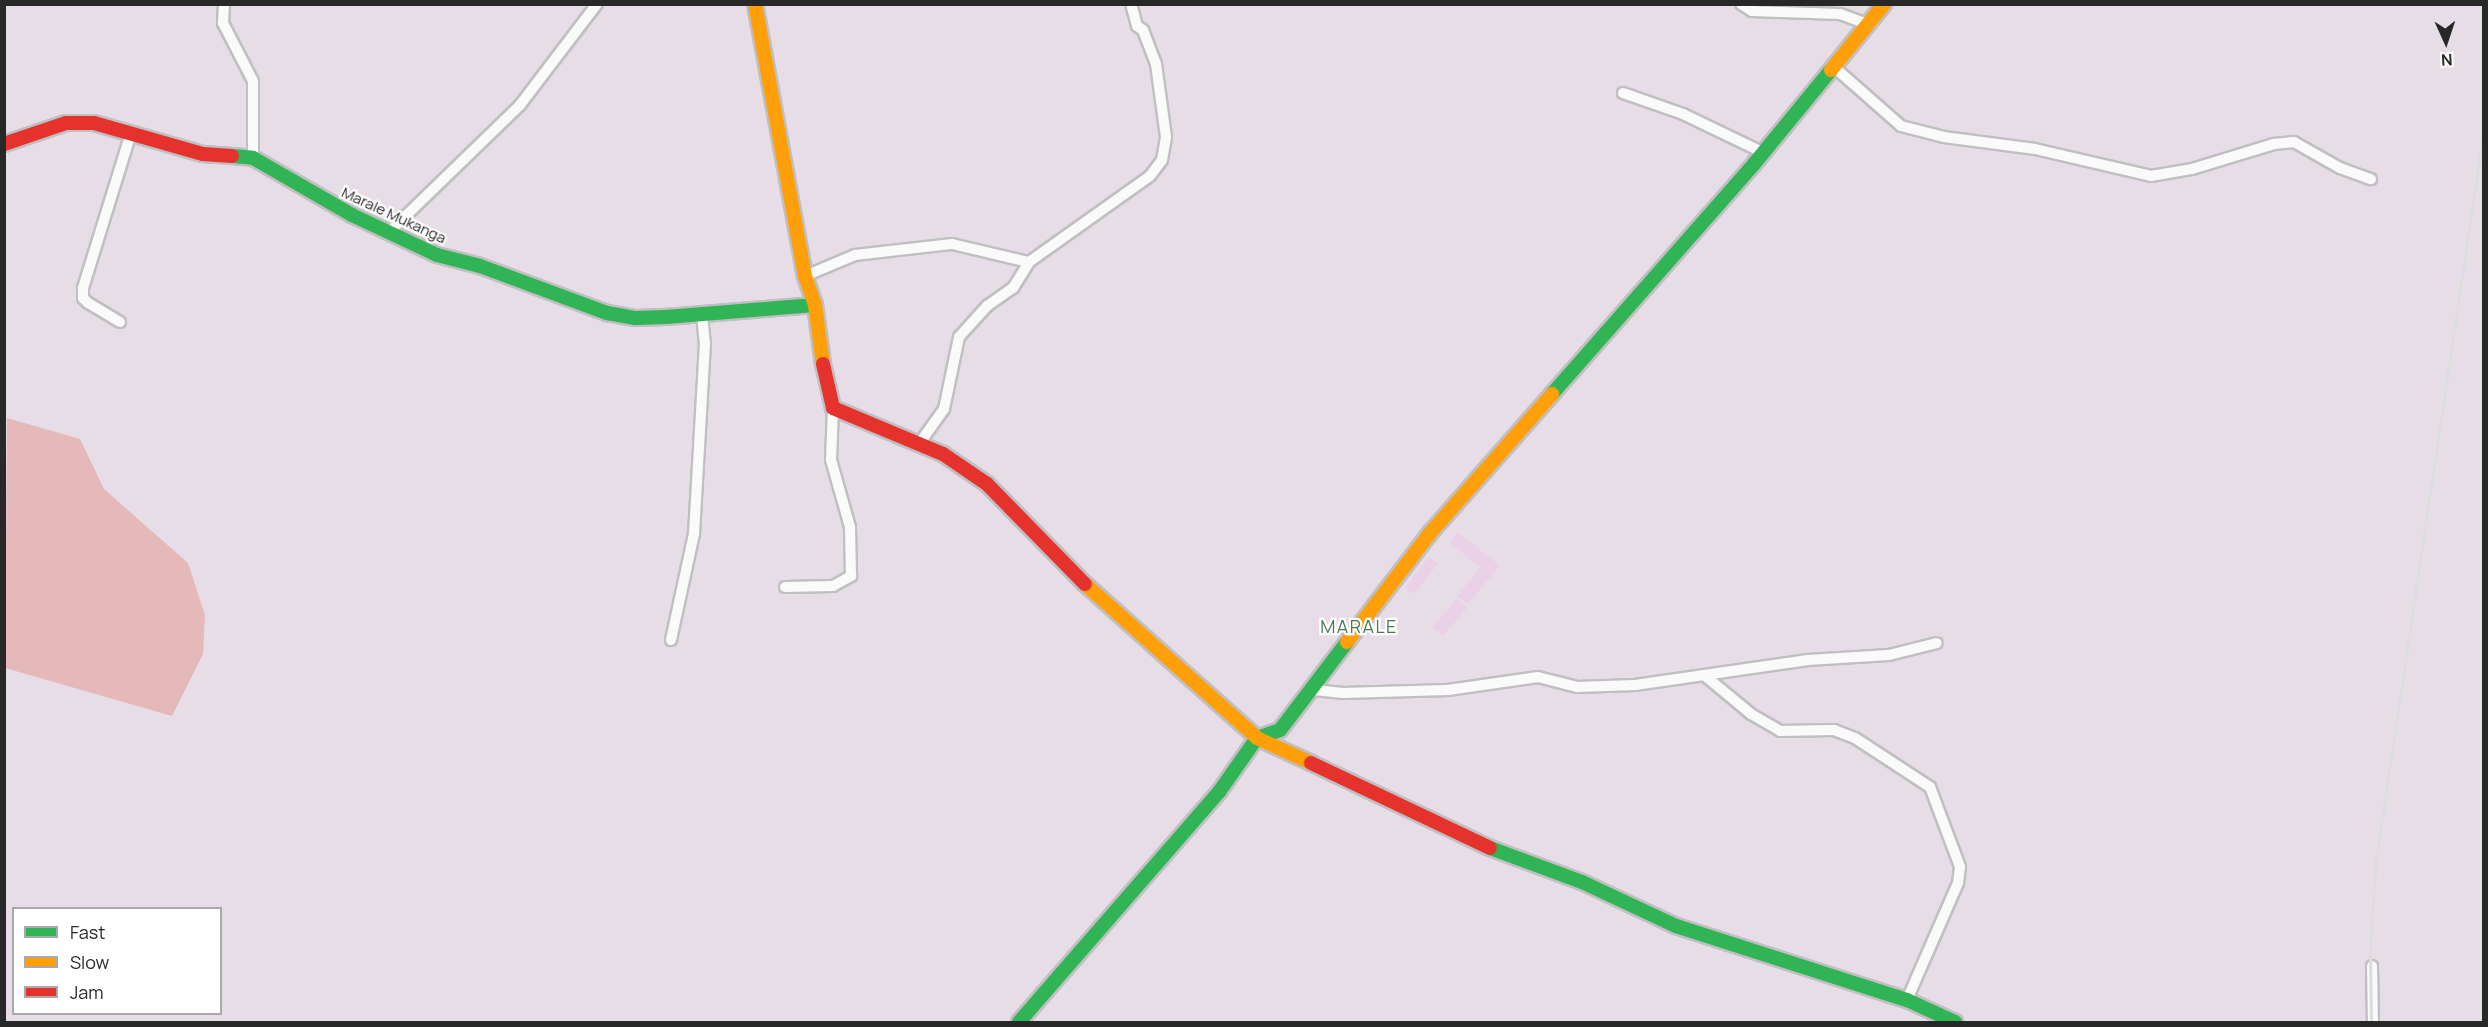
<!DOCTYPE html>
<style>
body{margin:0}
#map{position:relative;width:2488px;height:1027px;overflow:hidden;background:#e7dde7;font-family:Manrope,sans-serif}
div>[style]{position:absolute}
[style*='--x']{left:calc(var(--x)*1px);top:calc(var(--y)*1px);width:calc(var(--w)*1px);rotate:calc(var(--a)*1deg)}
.education>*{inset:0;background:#ebd1e8}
.green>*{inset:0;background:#e5b9b9}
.roads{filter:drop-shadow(2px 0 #c0bfc1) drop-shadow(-2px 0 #c0bfc1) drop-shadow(0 2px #c0bfc1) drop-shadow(0 -2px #c0bfc1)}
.street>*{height:10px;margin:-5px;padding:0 5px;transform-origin:5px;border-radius:5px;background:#fbfafb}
.fast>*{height:14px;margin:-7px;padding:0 7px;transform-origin:7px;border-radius:7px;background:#30b455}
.slow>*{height:14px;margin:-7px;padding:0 7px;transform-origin:7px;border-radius:7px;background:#ff9f0a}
.jam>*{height:14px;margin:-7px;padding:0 7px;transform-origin:7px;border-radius:7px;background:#e5322d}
.rail>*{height:3px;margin:-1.5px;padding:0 1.5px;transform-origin:1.5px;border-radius:1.5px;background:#dcdedd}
span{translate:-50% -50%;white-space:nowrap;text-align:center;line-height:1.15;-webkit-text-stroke:4.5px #fff;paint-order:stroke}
.street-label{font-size:15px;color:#282828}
.quarter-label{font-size:18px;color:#487954;letter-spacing:1.5px}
.frame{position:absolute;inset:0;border:6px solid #282828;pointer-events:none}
.legend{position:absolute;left:12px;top:907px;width:210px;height:108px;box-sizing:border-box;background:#fff;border:2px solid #a9a9a9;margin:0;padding:8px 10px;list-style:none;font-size:18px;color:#282828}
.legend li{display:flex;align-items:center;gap:12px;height:30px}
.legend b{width:30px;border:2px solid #a9a9a9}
.north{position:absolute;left:2416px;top:12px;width:60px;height:60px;-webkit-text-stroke:4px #fff;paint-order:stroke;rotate:177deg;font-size:16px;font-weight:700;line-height:24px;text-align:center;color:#282828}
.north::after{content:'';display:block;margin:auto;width:21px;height:27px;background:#282828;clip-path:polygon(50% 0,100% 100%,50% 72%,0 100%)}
</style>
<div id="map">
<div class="education">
<i style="clip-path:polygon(1458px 532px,1500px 566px,1468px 604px,1457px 596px,1480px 568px,1449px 542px)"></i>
<i style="clip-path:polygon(1429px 557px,1438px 564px,1414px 594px,1405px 587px)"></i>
<i style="clip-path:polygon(1457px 599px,1467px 608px,1443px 636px,1432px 627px)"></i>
</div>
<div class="green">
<i style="clip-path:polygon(7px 418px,80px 439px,104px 489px,188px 563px,205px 615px,203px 654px,172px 716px,5px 668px)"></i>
</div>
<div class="roads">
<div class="street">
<i style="--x:224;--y:4;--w:19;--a:93"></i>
<i style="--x:223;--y:23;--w:65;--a:62.7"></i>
<i style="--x:253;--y:81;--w:77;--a:90"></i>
<i style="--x:1741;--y:4;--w:13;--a:32"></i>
<i style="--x:1752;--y:11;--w:88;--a:2"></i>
<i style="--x:1840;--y:14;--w:30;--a:20"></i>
<i style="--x:1834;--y:67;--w:89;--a:41.4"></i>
<i style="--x:1901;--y:126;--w:44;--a:14.3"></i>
<i style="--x:1944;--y:137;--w:92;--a:7.5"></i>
<i style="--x:2035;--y:149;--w:119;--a:13.1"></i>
<i style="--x:2151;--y:176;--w:42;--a:-9.7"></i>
<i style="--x:2192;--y:169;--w:86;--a:-17"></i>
<i style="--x:2274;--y:144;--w:20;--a:-6"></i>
<i style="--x:2294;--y:142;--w:53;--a:29.5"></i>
<i style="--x:2340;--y:168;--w:33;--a:20"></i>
<i style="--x:1623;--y:93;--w:64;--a:19.3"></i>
<i style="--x:1683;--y:114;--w:90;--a:25.7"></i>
<i style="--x:388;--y:233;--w:184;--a:-44.1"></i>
<i style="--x:520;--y:105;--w:127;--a:-52.7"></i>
<i style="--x:805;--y:276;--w:54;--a:-22.8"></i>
<i style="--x:855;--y:255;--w:98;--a:-6.5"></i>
<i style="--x:952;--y:244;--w:79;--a:13.2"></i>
<i style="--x:1029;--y:262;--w:148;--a:-35.4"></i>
<i style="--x:1150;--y:176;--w:20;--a:-53"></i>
<i style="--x:1162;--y:160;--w:23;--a:-80"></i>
<i style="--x:1166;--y:137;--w:74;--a:-97.8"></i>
<i style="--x:1156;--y:64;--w:36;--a:-111"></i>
<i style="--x:1143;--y:30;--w:7;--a:-146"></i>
<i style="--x:1137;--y:26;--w:23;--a:-105"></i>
<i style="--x:120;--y:322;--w:37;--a:-149"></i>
<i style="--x:88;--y:303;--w:7;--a:-135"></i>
<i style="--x:83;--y:298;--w:10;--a:-90"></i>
<i style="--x:83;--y:288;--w:162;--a:-72.8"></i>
<i style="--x:919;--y:444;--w:43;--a:-54.5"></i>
<i style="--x:944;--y:409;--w:74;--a:-78.2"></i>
<i style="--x:959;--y:337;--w:42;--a:-47.9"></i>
<i style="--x:987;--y:306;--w:32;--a:-35"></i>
<i style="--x:1013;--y:288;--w:31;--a:-58"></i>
<i style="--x:785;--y:587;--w:48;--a:-1.2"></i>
<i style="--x:833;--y:586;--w:21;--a:-29"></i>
<i style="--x:851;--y:576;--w:49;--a:-91.2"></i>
<i style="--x:850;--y:527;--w:70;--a:-105.8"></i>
<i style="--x:831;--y:460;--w:52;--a:-87.8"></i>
<i style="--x:671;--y:640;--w:108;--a:-77.8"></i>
<i style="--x:694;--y:534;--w:190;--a:-86.7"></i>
<i style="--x:705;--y:344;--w:30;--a:-96"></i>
<i style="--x:1704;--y:675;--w:105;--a:-8.2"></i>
<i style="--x:1808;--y:660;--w:81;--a:-3.5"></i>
<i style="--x:1889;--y:655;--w:49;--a:-14"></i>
<i style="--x:1314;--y:690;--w:29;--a:6"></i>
<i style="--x:1343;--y:693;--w:105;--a:-1.6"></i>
<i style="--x:1448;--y:690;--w:91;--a:-8.2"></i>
<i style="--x:1538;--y:677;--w:40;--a:14.4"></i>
<i style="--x:1577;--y:687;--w:58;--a:-2"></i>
<i style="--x:1635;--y:685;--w:70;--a:-8.2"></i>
<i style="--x:1704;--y:675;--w:61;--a:39.7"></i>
<i style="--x:1751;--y:714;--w:34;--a:30"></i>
<i style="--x:1780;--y:731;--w:54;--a:-1.1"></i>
<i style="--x:1834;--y:730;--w:22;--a:21"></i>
<i style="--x:1855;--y:738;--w:90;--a:33.2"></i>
<i style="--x:1930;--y:787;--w:85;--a:69.4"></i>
<i style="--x:1960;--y:867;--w:16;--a:97"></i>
<i style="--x:1958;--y:883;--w:128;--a:113.6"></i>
<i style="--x:2372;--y:966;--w:56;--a:89"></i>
</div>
<div class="fast">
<i style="--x:232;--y:156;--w:21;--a:5"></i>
<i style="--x:253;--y:158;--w:114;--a:29.9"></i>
<i style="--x:352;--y:215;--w:94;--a:25.2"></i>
<i style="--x:437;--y:255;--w:44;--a:14.3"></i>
<i style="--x:480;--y:266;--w:135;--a:20.3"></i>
<i style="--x:607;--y:313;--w:29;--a:10"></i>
<i style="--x:636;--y:318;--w:30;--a:-2"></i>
<i style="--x:666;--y:317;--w:149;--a:-4.6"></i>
<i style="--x:1552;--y:394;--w:306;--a:-48.7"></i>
<i style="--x:1754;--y:164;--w:122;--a:-50.7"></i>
<i style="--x:1490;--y:848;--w:98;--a:20.3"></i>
<i style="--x:1582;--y:882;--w:104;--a:25.1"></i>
<i style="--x:1676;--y:926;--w:243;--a:17.8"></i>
<i style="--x:1907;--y:1000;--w:53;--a:24.6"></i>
<i style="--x:1019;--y:1022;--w:305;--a:-49"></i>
<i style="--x:1219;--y:792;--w:66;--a:-54.9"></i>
<i style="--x:1257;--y:738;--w:24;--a:-19"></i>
<i style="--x:1280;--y:730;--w:111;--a:-52.7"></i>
</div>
<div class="slow">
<i style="--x:755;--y:4;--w:277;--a:79.6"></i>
<i style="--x:805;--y:276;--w:31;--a:71"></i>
<i style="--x:815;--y:305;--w:60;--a:82.3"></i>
<i style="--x:1831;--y:70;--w:85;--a:-51.2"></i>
<i style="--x:1085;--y:584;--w:231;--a:41.8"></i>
<i style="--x:1257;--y:738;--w:60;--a:24.8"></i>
<i style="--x:1347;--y:642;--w:137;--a:-52.7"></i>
<i style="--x:1430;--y:533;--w:185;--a:-48.7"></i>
</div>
<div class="jam">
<i style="--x:4;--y:144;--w:65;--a:-18.7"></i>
<i style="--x:66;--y:123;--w:28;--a:0"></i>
<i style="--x:94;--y:123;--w:113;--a:15.9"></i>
<i style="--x:203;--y:154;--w:29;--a:4"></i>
<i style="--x:823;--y:364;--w:45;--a:77.2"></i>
<i style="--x:833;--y:408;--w:119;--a:22.7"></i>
<i style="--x:943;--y:454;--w:53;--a:34.3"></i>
<i style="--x:987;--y:484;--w:140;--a:45.6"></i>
<i style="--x:1311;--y:763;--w:198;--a:25.4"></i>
</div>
</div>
<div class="rail">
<i style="--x:2371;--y:1022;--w:75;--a:-90.8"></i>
<i style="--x:2370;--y:947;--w:87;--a:-86.1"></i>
<i style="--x:2376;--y:860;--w:741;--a:-81.62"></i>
</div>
<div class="street-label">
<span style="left:394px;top:215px;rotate:25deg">Marale Mukanga</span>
</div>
<div class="quarter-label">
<span style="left:1359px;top:626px">MARALE</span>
</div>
<div class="frame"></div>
<ul class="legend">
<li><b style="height:8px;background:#30b455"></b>Fast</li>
<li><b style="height:8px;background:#ff9f0a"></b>Slow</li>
<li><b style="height:8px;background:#e5322d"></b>Jam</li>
</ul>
<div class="north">N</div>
</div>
